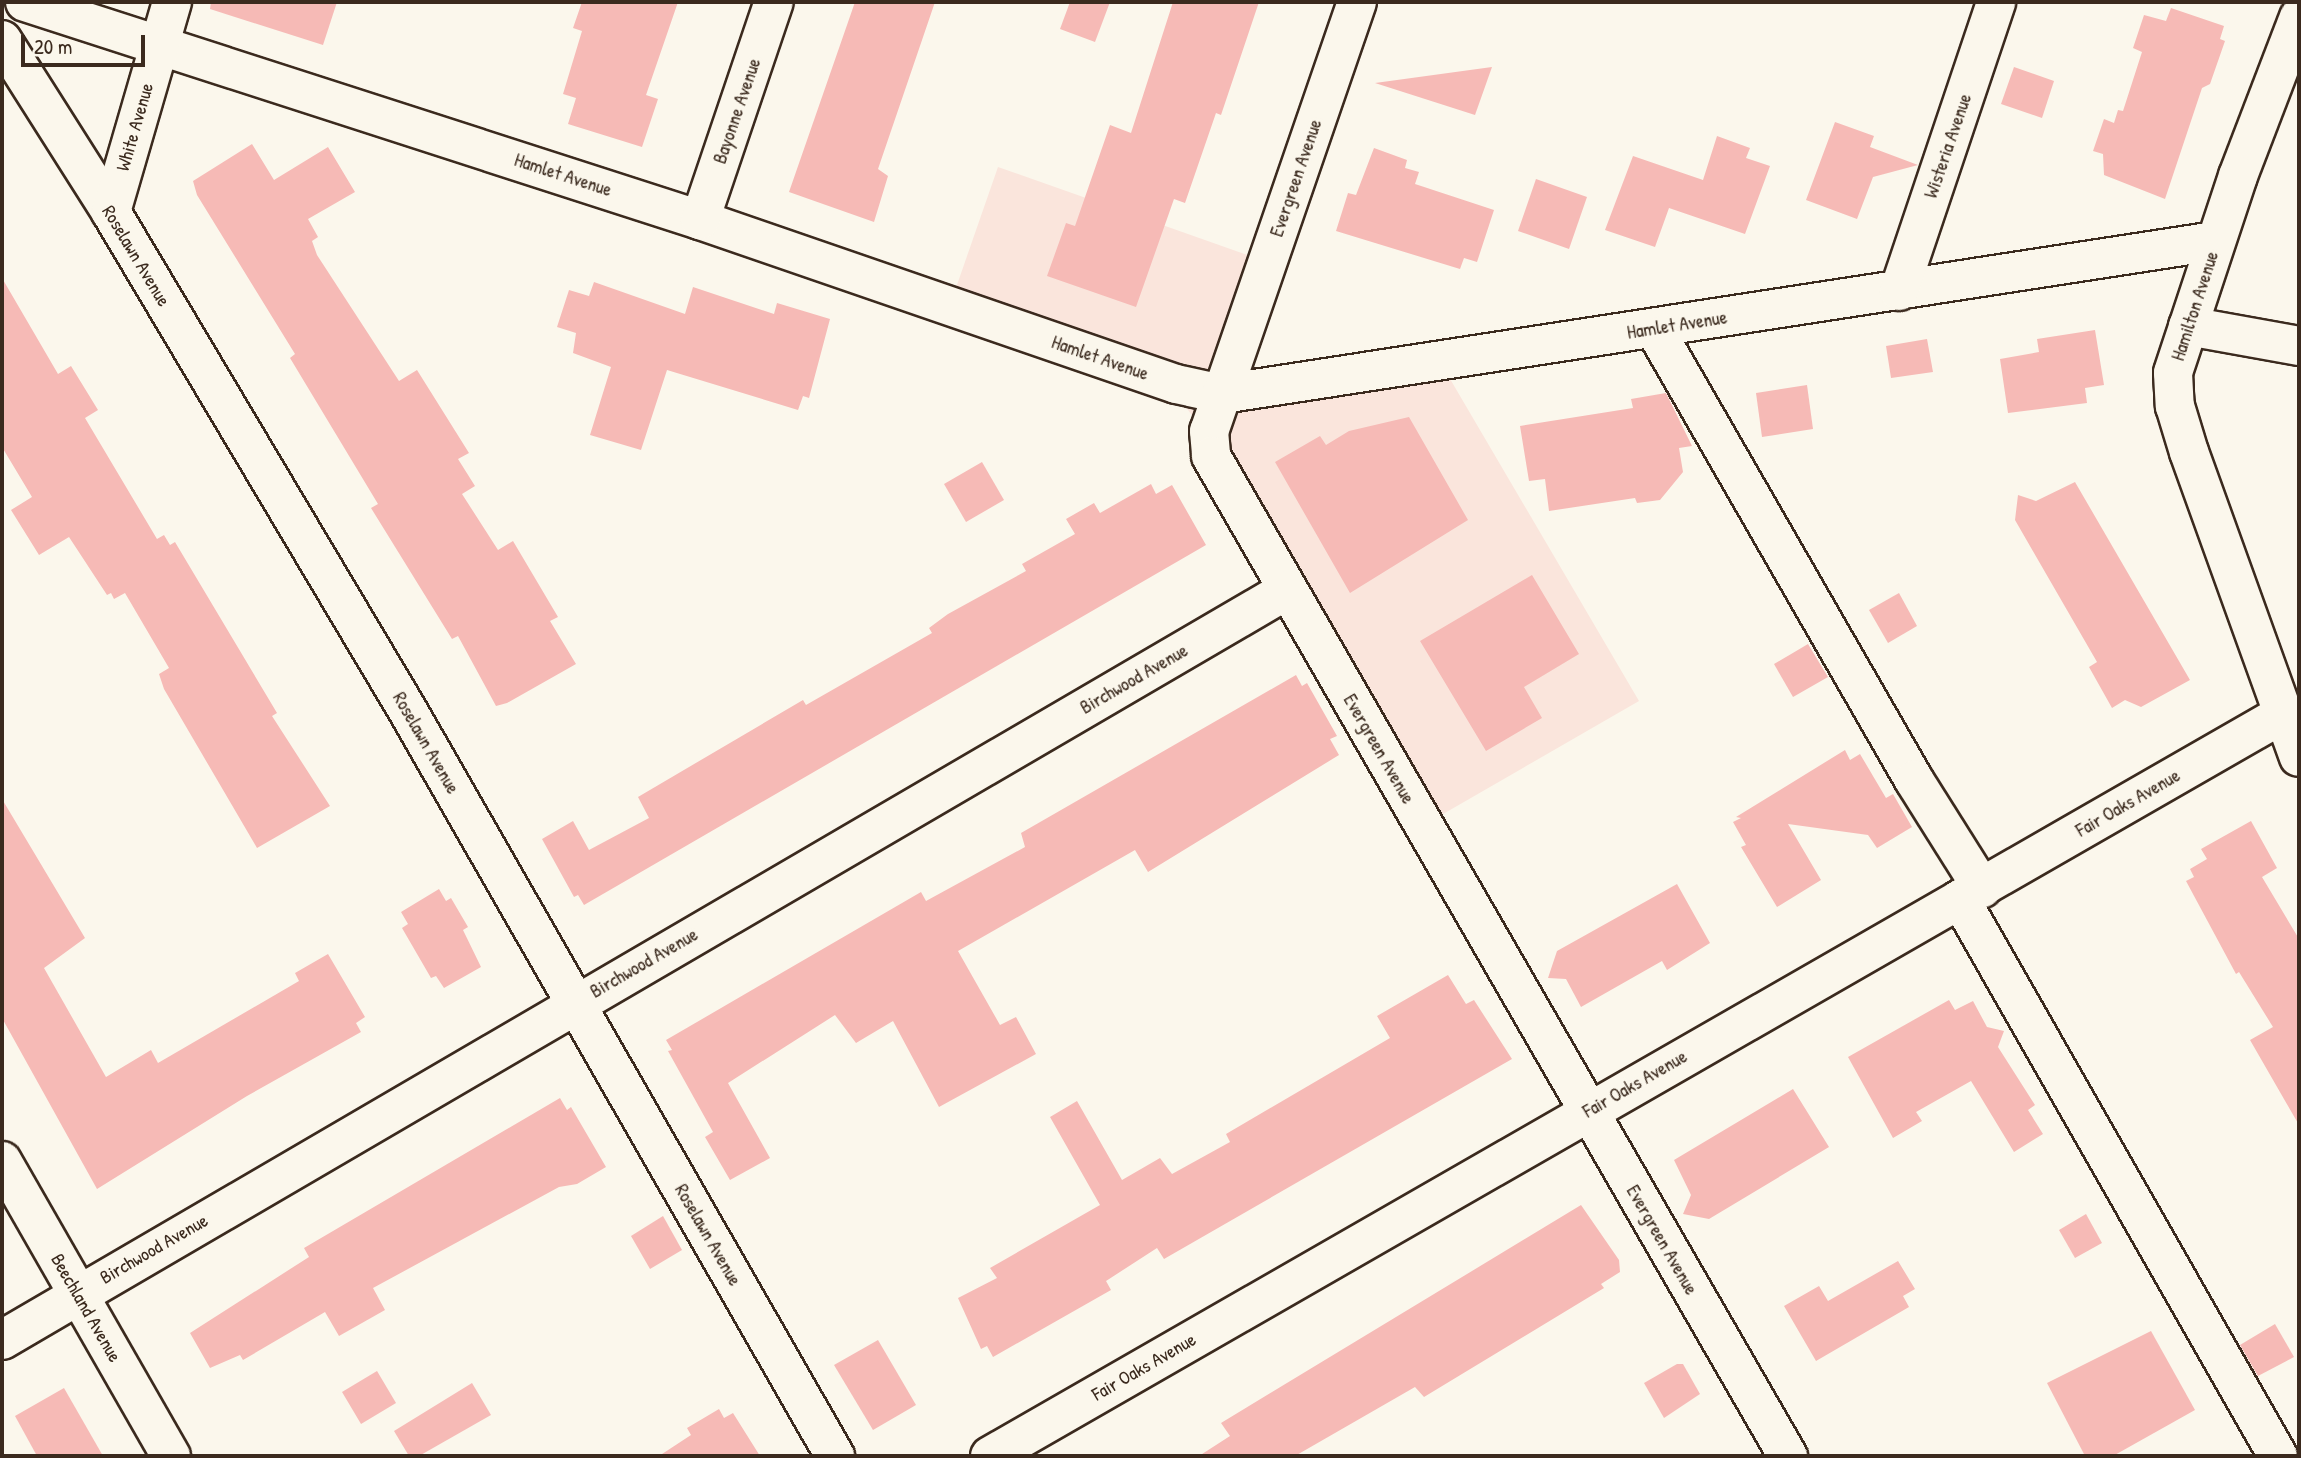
<!DOCTYPE html>
<style>
body{margin:0}
#map{position:relative;width:2301px;height:1458px;overflow:hidden;background:#fbf7ec;font-family:"Patrick Hand",sans-serif}
div>[style]{position:absolute}
[style*='--x']{left:calc(var(--x)*1px);top:calc(var(--y)*1px);width:calc(var(--w)*1px);rotate:calc(var(--a)*1deg)}
.built>*{inset:0;background:#fae5dc}
.building>*{inset:0;background:#f6bab6}
.roads{filter:drop-shadow(2px 0 #3b2a1e) drop-shadow(-2px 0 #3b2a1e) drop-shadow(0 2px #3b2a1e) drop-shadow(0 -2px #3b2a1e)}
.minor>*{height:38px;margin:-19px;padding:0 19px;transform-origin:19px;border-radius:19px;background:#fbf7ec}
span{translate:-50% -50%;white-space:nowrap;text-align:center;line-height:1.15;-webkit-text-stroke:6px #fbf7ec;paint-order:stroke}
.street-label{font-size:19px;color:#3b2a1e}
.frame{position:absolute;inset:0;border:4px solid #3b2a1e;pointer-events:none}
.scale{position:absolute;left:21px;top:35px;width:124px;height:32px;box-sizing:border-box;border:4px solid #3b2a1e;border-top:0;padding-left:9px;font-size:21px;line-height:24px;white-space:nowrap;color:#3b2a1e;-webkit-text-stroke:5px #fbf7ec;paint-order:stroke}
</style>
<div id="map">
<div class="built">
<i style="clip-path:polygon(998px 167px,1270px 263px,1227px 380px,1436px 355px,1639px 701px,1424px 825px,1209px 439px,1162px 374px,950px 305px)"></i>
</div>
<div class="building">
<i style="clip-path:polygon(211px 2px,337px 2px,323px 45px,210px 9px)"></i>
<i style="clip-path:polygon(582px 2px,678px 2px,646px 95px,658px 99px,642px 147px,568px 124px,576px 98px,563px 94px,582px 31px,573px 28px)"></i>
<i style="clip-path:polygon(855px 2px,935px 2px,878px 169px,888px 176px,874px 222px,789px 192px)"></i>
<i style="clip-path:polygon(1070px 2px,1110px 2px,1095px 42px,1060px 29px)"></i>
<i style="clip-path:polygon(1173px 2px,1259px 2px,1221px 115px,1216px 113px,1185px 203px,1174px 199px,1136px 307px,1047px 276px,1066px 223px,1075px 226px,1110px 125px,1131px 133px)"></i>
<i style="clip-path:polygon(2171px 8px,2224px 26px,2220px 39px,2225px 41px,2210px 84px,2202px 88px,2165px 199px,2104px 175px,2103px 154px,2093px 151px,2104px 119px,2114px 123px,2118px 110px,2123px 111px,2142px 52px,2133px 48px,2144px 15px,2166px 21px)"></i>
<i style="clip-path:polygon(1492px 67px,1475px 115px,1375px 83px)"></i>
<i style="clip-path:polygon(2014px 67px,2054px 81px,2042px 118px,2001px 104px)"></i>
<i style="clip-path:polygon(1835px 122px,1874px 136px,1870px 147px,1918px 165px,1873px 177px,1857px 219px,1806px 200px)"></i>
<i style="clip-path:polygon(1717px 136px,1750px 148px,1746px 158px,1770px 166px,1745px 234px,1669px 208px,1655px 247px,1605px 230px,1633px 156px,1703px 180px)"></i>
<i style="clip-path:polygon(252px 144px,274px 180px,328px 147px,355px 192px,308px 219px,318px 237px,312px 241px,317px 255px,399px 381px,417px 370px,469px 453px,458px 459px,475px 486px,462px 494px,498px 550px,513px 541px,558px 617px,550px 621px,576px 664px,507px 703px,496px 706px,458px 636px,452px 639px,371px 508px,378px 504px,290px 358px,295px 354px,197px 195px,193px 181px)"></i>
<i style="clip-path:polygon(1374px 148px,1407px 160px,1405px 168px,1419px 172px,1415px 184px,1494px 210px,1477px 262px,1464px 258px,1460px 269px,1336px 231px,1348px 193px,1356px 195px)"></i>
<i style="clip-path:polygon(1536px 179px,1587px 197px,1569px 249px,1518px 231px)"></i>
<i style="clip-path:polygon(2px 278px,58px 374px,71px 366px,98px 410px,85px 418px,157px 539px,164px 535px,170px 545px,175px 542px,277px 713px,272px 716px,330px 806px,257px 848px,164px 689px,159px 674px,169px 668px,125px 593px,114px 599px,111px 593px,107px 595px,69px 537px,39px 555px,11px 510px,32px 497px,2px 447px)"></i>
<i style="clip-path:polygon(594px 282px,685px 314px,693px 287px,774px 314px,777px 303px,830px 319px,809px 398px,803px 396px,798px 410px,667px 370px,641px 450px,590px 435px,611px 367px,573px 353px,576px 333px,557px 327px,569px 290px,589px 296px)"></i>
<i style="clip-path:polygon(2095px 330px,2104px 385px,2085px 388px,2087px 403px,2008px 413px,2000px 359px,2039px 352px,2037px 339px)"></i>
<i style="clip-path:polygon(1927px 339px,1933px 372px,1891px 378px,1886px 346px)"></i>
<i style="clip-path:polygon(1807px 385px,1813px 429px,1762px 437px,1756px 393px)"></i>
<i style="clip-path:polygon(1666px 393px,1692px 446px,1679px 448px,1683px 472px,1660px 500px,1637px 503px,1635px 498px,1549px 511px,1545px 479px,1529px 481px,1520px 426px,1633px 408px,1631px 399px)"></i>
<i style="clip-path:polygon(1409px 417px,1468px 520px,1350px 593px,1275px 462px,1320px 436px,1326px 445px,1349px 431px)"></i>
<i style="clip-path:polygon(982px 462px,1004px 500px,966px 522px,944px 484px)"></i>
<i style="clip-path:polygon(2075px 482px,2190px 680px,2141px 707px,2125px 700px,2112px 708px,2089px 667px,2097px 662px,2015px 520px,2018px 495px,2036px 501px)"></i>
<i style="clip-path:polygon(1151px 484px,1156px 494px,1172px 485px,1206px 545px,584px 905px,578px 895px,574px 897px,542px 839px,573px 821px,589px 850px,649px 818px,638px 797px,803px 700px,806px 705px,932px 633px,929px 628px,948px 614px,1026px 571px,1022px 564px,1075px 534px,1066px 519px,1094px 503px,1100px 513px)"></i>
<i style="clip-path:polygon(1532px 575px,1579px 654px,1524px 687px,1542px 718px,1486px 751px,1420px 641px)"></i>
<i style="clip-path:polygon(1899px 593px,1917px 626px,1888px 643px,1869px 610px)"></i>
<i style="clip-path:polygon(1808px 644px,1828px 677px,1793px 697px,1774px 664px)"></i>
<i style="clip-path:polygon(1296px 675px,1302px 686px,1307px 683px,1337px 736px,1330px 739px,1339px 755px,1148px 872px,1135px 850px,958px 951px,1000px 1025px,1016px 1017px,1036px 1054px,939px 1107px,893px 1021px,856px 1043px,835px 1015px,728px 1083px,770px 1158px,730px 1180px,705px 1137px,713px 1132px,668px 1051px,672px 1050px,666px 1040px,921px 892px,926px 901px,1025px 847px,1021px 833px)"></i>
<i style="clip-path:polygon(1845px 750px,1850px 760px,1860px 754px,1886px 798px,1893px 794px,1912px 827px,1877px 848px,1868px 835px,1788px 824px,1821px 880px,1777px 907px,1741px 847px,1746px 845px,1733px 822px,1741px 818px,1736px 817px)"></i>
<i style="clip-path:polygon(2px 799px,85px 938px,44px 968px,106px 1077px,151px 1050px,158px 1063px,299px 981px,295px 973px,328px 954px,365px 1017px,356px 1023px,361px 1032px,247px 1096px,97px 1189px,2px 1018px)"></i>
<i style="clip-path:polygon(2251px 821px,2277px 868px,2262px 877px,2299px 939px,2299px 1125px,2250px 1040px,2273px 1027px,2239px 972px,2236px 974px,2186px 881px,2194px 877px,2190px 869px,2207px 859px,2201px 849px)"></i>
<i style="clip-path:polygon(1677px 884px,1710px 943px,1667px 970px,1662px 961px,1581px 1007px,1566px 979px,1548px 978px,1557px 951px)"></i>
<i style="clip-path:polygon(439px 889px,446px 901px,451px 898px,468px 927px,463px 930px,481px 967px,444px 988px,436px 976px,431px 978px,402px 928px,408px 924px,401px 912px)"></i>
<i style="clip-path:polygon(1448px 975px,1466px 1004px,1474px 1000px,1512px 1059px,1164px 1259px,1157px 1248px,1106px 1281px,1111px 1290px,993px 1357px,987px 1346px,981px 1349px,958px 1298px,997px 1278px,990px 1268px,1100px 1205px,1050px 1117px,1077px 1101px,1122px 1180px,1160px 1158px,1172px 1174px,1230px 1142px,1226px 1134px,1390px 1038px,1377px 1016px)"></i>
<i style="clip-path:polygon(1949px 1000px,1955px 1010px,1973px 1001px,1987px 1027px,2004px 1031px,1998px 1047px,2035px 1105px,2028px 1110px,2043px 1134px,2014px 1152px,1971px 1081px,1916px 1112px,1922px 1121px,1893px 1138px,1848px 1057px)"></i>
<i style="clip-path:polygon(1793px 1089px,1829px 1147px,1709px 1219px,1683px 1214px,1691px 1195px,1674px 1160px)"></i>
<i style="clip-path:polygon(560px 1098px,567px 1110px,571px 1107px,606px 1167px,577px 1184px,559px 1187px,373px 1288px,385px 1310px,339px 1336px,325px 1312px,243px 1360px,240px 1355px,210px 1368px,190px 1333px,309px 1257px,304px 1248px)"></i>
<i style="clip-path:polygon(1581px 1205px,1619px 1260px,1620px 1272px,1601px 1284px,1604px 1288px,1424px 1397px,1415px 1387px,1295px 1456px,1199px 1456px,1230px 1436px,1221px 1423px)"></i>
<i style="clip-path:polygon(2086px 1214px,2102px 1243px,2075px 1258px,2059px 1230px)"></i>
<i style="clip-path:polygon(663px 1216px,682px 1250px,650px 1269px,631px 1236px)"></i>
<i style="clip-path:polygon(1898px 1261px,1915px 1289px,1903px 1296px,1909px 1307px,1816px 1361px,1784px 1306px,1819px 1286px,1828px 1301px)"></i>
<i style="clip-path:polygon(2275px 1324px,2294px 1357px,2258px 1376px,2240px 1345px)"></i>
<i style="clip-path:polygon(2151px 1331px,2195px 1410px,2113px 1456px,2085px 1456px,2047px 1383px)"></i>
<i style="clip-path:polygon(878px 1340px,916px 1405px,873px 1430px,834px 1365px)"></i>
<i style="clip-path:polygon(1677px 1364px,1683px 1364px,1700px 1394px,1664px 1418px,1644px 1383px)"></i>
<i style="clip-path:polygon(377px 1371px,396px 1403px,361px 1424px,342px 1392px)"></i>
<i style="clip-path:polygon(472px 1383px,491px 1415px,419px 1456px,409px 1456px,394px 1431px)"></i>
<i style="clip-path:polygon(64px 1388px,103px 1456px,37px 1456px,15px 1416px)"></i>
<i style="clip-path:polygon(719px 1409px,724px 1418px,733px 1413px,760px 1456px,659px 1456px,691px 1435px,687px 1428px)"></i>
</div>
<div class="roads">
<div class="minor">
<i style="--x:25;--y:2;--w:709;--a:17.9"></i>
<i style="--x:700;--y:220;--w:503;--a:19.01"></i>
<i style="--x:1176;--y:384;--w:47;--a:12.3"></i>
<i style="--x:1222;--y:394;--w:1005;--a:-8.76"></i>
<i style="--x:1357;--y:2;--w:454;--a:109"></i>
<i style="--x:1209;--y:431;--w:25;--a:85"></i>
<i style="--x:1211;--y:456;--w:1155;--a:60.02"></i>
<i style="--x:2299;--y:17;--w:170;--a:111"></i>
<i style="--x:2238;--y:176;--w:207;--a:108.3"></i>
<i style="--x:2173;--y:373;--w:33;--a:87"></i>
<i style="--x:2175;--y:406;--w:48;--a:73.1"></i>
<i style="--x:2189;--y:452;--w:324;--a:70.2"></i>
<i style="--x:2;--y:40;--w:204;--a:57.6"></i>
<i style="--x:111;--y:212;--w:581;--a:59.24"></i>
<i style="--x:408;--y:711;--w:859;--a:60.18"></i>
<i style="--x:111;--y:212;--w:219;--a:-73.8"></i>
<i style="--x:700;--y:220;--w:230;--a:-71.3"></i>
<i style="--x:1899;--y:291;--w:305;--a:-71.4"></i>
<i style="--x:2188;--y:326;--w:113;--a:10.2"></i>
<i style="--x:1654;--y:328;--w:521;--a:60.09"></i>
<i style="--x:1914;--y:780;--w:128;--a:57.8"></i>
<i style="--x:1960;--y:899;--w:641;--a:60.28"></i>
<i style="--x:2;--y:1161;--w:340;--a:60.2"></i>
<i style="--x:2;--y:1340;--w:1488;--a:-30.27"></i>
<i style="--x:990;--y:1456;--w:1491;--a:-29.85"></i>
</div>
</div>
<div class="street-label">
<span style="left:737px;top:111px;rotate:-71deg">Bayonne Avenue</span>
<span style="left:135px;top:127px;rotate:-74deg">White Avenue</span>
<span style="left:1948px;top:146px;rotate:-71deg">Wisteria Avenue</span>
<span style="left:563px;top:175px;rotate:18deg">Hamlet Avenue</span>
<span style="left:1296px;top:178px;rotate:-71deg">Evergreen Avenue</span>
<span style="left:136px;top:256px;rotate:59deg">Roselawn Avenue</span>
<span style="left:2195px;top:306px;rotate:-72deg">Hamilton Avenue</span>
<span style="left:1677px;top:325px;rotate:-9deg">Hamlet Avenue</span>
<span style="left:1100px;top:358px;rotate:19deg">Hamlet Avenue</span>
<span style="left:1134px;top:679px;rotate:-30deg">Birchwood Avenue</span>
<span style="left:426px;top:743px;rotate:60deg">Roselawn Avenue</span>
<span style="left:1379px;top:749px;rotate:60deg">Evergreen Avenue</span>
<span style="left:2128px;top:803px;rotate:-30deg">Fair Oaks Avenue</span>
<span style="left:644px;top:963px;rotate:-30deg">Birchwood Avenue</span>
<span style="left:1635px;top:1084px;rotate:-30deg">Fair Oaks Avenue</span>
<span style="left:708px;top:1235px;rotate:60deg">Roselawn Avenue</span>
<span style="left:1662px;top:1240px;rotate:60deg">Evergreen Avenue</span>
<span style="left:154px;top:1249px;rotate:-30deg">Birchwood Avenue</span>
<span style="left:86px;top:1308px;rotate:60deg">Beechland Avenue</span>
<span style="left:1144px;top:1367px;rotate:-30deg">Fair Oaks Avenue</span>
</div>
<div class="frame"></div>
<div class="scale">20 m</div>
</div>
